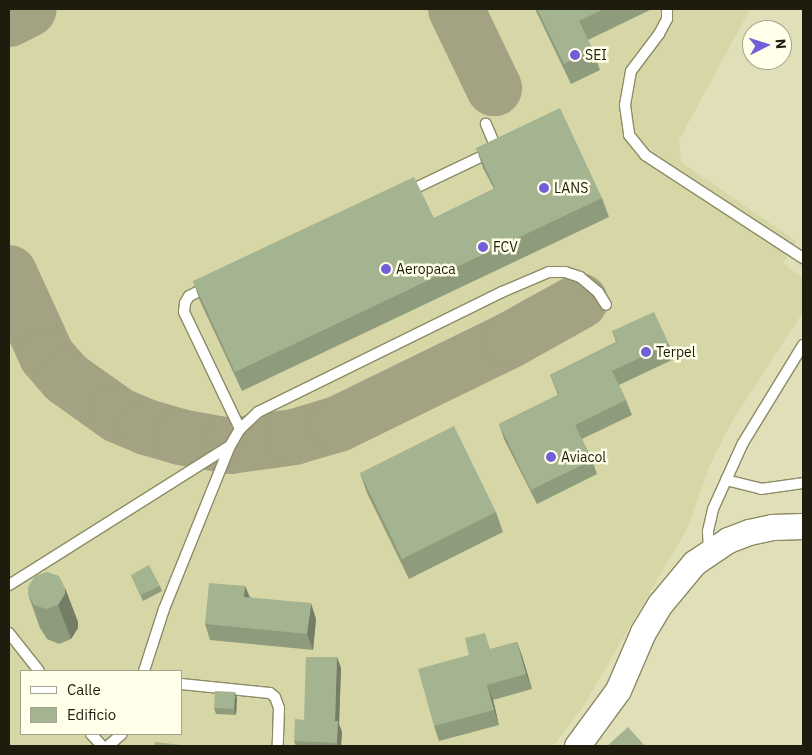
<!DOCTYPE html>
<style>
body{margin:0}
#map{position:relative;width:812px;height:755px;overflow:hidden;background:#e0dfb7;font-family:"IBM Plex Sans",sans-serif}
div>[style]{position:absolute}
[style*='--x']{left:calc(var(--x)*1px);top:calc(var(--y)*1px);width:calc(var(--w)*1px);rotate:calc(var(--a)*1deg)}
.built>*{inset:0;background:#d7d6a6}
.taxiway>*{height:56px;margin:-28px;padding:0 28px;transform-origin:28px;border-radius:28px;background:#a3a282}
.roads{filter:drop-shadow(1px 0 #8b8b65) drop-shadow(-1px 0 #8b8b65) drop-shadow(0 1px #8b8b65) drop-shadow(0 -1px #8b8b65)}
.service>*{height:10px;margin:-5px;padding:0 5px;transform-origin:5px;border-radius:5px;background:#fff}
.tertiary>*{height:25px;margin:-12.5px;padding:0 12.5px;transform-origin:12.5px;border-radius:12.5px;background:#fff}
.wall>*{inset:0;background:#8e9b7c}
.shaded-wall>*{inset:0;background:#747e65}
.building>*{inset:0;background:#a5b490}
.dots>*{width:14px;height:14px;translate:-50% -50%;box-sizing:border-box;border:2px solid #ffffea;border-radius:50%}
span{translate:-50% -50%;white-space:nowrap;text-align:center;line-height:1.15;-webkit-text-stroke:5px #ffffea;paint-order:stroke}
.poi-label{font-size:14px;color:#1d1c0d}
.left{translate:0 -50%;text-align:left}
.frame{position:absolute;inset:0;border:10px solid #1d1c0d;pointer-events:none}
.legend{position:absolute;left:20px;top:670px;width:162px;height:65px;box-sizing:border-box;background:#ffffea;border:1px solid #a5a492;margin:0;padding:6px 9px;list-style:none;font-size:15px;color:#1d1c0d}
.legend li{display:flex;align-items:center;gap:10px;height:25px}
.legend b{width:25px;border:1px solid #a5a492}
.north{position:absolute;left:742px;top:20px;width:50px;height:50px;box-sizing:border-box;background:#ffffea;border:1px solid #a5a492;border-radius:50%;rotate:85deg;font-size:14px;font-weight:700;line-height:20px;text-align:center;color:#1d1c0d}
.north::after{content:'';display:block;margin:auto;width:18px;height:22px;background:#725ed8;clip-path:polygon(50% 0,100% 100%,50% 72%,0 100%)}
</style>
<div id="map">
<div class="built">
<i style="clip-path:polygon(evenodd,9px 9px,750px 9px,679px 140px,681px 162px,796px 241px,783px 263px,803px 278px,803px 312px,731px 423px,709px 467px,687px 529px,584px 705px,553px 746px,9px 746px,9px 9px,21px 671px,181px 671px,181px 734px,21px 734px,21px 671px)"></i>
</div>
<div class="taxiway">
<i style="--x:456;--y:9;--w:88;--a:64.3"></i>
<i style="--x:9;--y:19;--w:22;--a:-27"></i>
<i style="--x:9;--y:273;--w:91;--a:65.4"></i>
<i style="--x:47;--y:356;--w:29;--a:49"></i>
<i style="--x:66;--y:378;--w:64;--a:35.4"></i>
<i style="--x:118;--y:415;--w:30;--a:23"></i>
<i style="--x:146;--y:427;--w:35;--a:16"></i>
<i style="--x:180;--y:437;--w:51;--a:10.2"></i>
<i style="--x:230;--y:446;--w:65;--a:-8"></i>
<i style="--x:294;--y:437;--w:46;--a:-16.5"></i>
<i style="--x:338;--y:424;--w:191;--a:-26"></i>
<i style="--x:510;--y:340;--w:80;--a:-29.1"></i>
</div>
<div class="roads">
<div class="service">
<i style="--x:667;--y:9;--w:10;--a:90"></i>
<i style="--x:667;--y:19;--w:17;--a:118"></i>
<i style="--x:659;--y:34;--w:46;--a:127.1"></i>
<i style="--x:631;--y:71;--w:35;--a:100"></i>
<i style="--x:625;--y:105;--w:30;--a:82"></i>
<i style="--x:629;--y:135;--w:26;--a:51"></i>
<i style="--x:645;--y:155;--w:189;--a:33.1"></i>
<i style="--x:407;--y:192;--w:93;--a:-25.5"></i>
<i style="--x:491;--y:152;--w:9;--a:-72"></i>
<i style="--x:494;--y:143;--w:21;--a:-113"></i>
<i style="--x:209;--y:286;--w:22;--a:153"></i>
<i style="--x:189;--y:296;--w:8;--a:120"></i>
<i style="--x:185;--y:303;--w:9;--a:96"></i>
<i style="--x:184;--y:312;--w:130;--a:64.4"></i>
<i style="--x:726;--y:480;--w:36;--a:14"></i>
<i style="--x:761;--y:489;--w:42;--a:-8.1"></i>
<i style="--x:709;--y:551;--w:20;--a:-93"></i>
<i style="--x:708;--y:531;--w:23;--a:-77"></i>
<i style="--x:713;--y:509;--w:72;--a:-65.6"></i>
<i style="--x:743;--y:443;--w:115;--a:-58.5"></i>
<i style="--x:9;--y:585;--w:261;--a:-32.2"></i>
<i style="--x:9;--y:633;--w:48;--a:51.7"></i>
<i style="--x:144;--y:671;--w:65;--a:-72.1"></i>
<i style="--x:164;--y:609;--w:176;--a:-68"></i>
<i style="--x:230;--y:446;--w:20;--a:-60"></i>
<i style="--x:240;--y:429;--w:25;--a:-43"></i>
<i style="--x:258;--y:412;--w:272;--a:-26.2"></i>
<i style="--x:502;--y:292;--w:51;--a:-23.1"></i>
<i style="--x:549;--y:272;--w:16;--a:0"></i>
<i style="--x:565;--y:272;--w:16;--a:18"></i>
<i style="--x:580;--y:277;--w:23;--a:40"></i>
<i style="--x:598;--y:292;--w:15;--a:58"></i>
<i style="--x:181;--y:684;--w:89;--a:5.8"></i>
<i style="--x:270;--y:693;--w:6;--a:39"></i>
<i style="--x:275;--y:697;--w:12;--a:70"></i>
<i style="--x:279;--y:708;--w:38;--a:92"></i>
<i style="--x:91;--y:734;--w:16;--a:47"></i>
<i style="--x:108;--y:746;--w:18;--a:-41"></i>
</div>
<div class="tertiary">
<i style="--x:577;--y:746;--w:69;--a:-53.8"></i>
<i style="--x:618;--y:690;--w:63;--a:-66.7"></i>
<i style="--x:643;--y:632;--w:33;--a:-59"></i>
<i style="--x:660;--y:604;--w:53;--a:-50.3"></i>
<i style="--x:694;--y:563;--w:41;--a:-34.1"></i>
<i style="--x:728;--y:540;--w:22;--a:-21"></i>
<i style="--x:749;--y:532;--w:24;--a:-12"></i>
<i style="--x:772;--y:527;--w:31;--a:-2"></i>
</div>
</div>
<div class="wall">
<i style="clip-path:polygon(535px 9px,652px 9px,588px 40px,593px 50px,600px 70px,571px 84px)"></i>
<i style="clip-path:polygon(476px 148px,602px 198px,609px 217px,242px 391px,200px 301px,193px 281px,434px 218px,494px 189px,483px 168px)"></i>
<i style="clip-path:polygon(612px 331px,669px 344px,674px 359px,619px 385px,626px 400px,632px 415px,582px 439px,592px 460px,597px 474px,537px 504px,504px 439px,499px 424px,558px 395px,550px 375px,616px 342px)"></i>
<i style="clip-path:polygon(360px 473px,496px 512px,503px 532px,409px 579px,367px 493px)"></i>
<i style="clip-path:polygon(131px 575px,160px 586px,162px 591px,143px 601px)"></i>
<i style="clip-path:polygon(245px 586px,250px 597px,316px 619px,313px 650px,210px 640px,205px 624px)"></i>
<i style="clip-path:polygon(65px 588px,78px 622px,78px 628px,71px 639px,59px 644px,47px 639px,40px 628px,28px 594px)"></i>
<i style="clip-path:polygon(517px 642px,522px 656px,532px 689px,493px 700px,499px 725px,439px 741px,434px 726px,491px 649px)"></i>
<i style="clip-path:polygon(337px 657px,341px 668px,339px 724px,342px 732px,341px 746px,296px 746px,294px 741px,304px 720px)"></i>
<i style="clip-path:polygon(237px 698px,236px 715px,216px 714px,214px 708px)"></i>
</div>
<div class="shaded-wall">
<i style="clip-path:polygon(245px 586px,251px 602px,244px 597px)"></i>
<i style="clip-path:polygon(65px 588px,78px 622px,78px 628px,71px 639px,58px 605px)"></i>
<i style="clip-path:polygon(311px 603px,316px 619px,313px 650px,307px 634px)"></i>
<i style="clip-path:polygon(517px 642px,522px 656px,532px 689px,526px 674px)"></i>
<i style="clip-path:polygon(337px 657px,341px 668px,339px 724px,342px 732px,341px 746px,338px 746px,337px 743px,335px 721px)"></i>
<i style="clip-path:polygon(487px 685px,493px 700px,499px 725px,494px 710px)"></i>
<i style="clip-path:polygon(235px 692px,237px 698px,236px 715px,234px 709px)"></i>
</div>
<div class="building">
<i style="clip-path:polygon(537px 9px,604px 9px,579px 21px,593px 50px,564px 64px)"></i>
<i style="clip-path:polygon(560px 108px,602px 198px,235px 372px,193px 281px,414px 177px,434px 218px,495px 188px,476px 148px)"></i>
<i style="clip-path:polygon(654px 312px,669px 344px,612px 371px,626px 400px,575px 425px,592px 460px,531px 490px,499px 424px,559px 394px,550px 375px,617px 342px,612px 331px)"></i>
<i style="clip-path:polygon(454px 426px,496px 512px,402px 559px,360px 473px)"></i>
<i style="clip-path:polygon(149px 565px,160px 586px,141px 595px,131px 575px)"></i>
<i style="clip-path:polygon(47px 572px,59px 576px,65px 588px,65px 594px,58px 605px,46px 609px,34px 605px,28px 594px,28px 587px,35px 576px)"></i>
<i style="clip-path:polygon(209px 583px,245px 586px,244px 597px,311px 603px,307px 634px,205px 624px)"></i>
<i style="clip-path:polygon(485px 633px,490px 649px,517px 642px,526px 674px,487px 685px,494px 710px,434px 726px,418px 669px,469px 655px,465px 638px)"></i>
<i style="clip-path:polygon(306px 657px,337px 657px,335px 721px,338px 721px,337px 743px,294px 741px,295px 719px,304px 720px)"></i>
<i style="clip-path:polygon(215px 691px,235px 692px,234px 709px,214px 708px)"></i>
<i style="clip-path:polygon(628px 727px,645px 746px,607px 746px)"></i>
<i style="clip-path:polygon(155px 742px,181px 745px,181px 746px,154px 746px)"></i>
</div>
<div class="dots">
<i style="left:575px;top:55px;background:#725ed8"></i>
<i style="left:544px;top:188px;background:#725ed8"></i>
<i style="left:483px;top:247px;background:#725ed8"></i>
<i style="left:386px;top:269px;background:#725ed8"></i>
<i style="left:646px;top:352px;background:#725ed8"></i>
<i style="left:551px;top:457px;background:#725ed8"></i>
</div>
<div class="poi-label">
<span class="left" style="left:585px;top:55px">SEI</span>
<span class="left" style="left:554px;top:188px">LANS</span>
<span class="left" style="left:493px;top:247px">FCV</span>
<span class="left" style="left:396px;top:269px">Aeropaca</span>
<span class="left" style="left:656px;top:352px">Terpel</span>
<span class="left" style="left:561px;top:457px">Aviacol</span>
</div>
<div class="frame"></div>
<ul class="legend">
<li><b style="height:6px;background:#fff"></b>Calle</li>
<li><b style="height:14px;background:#a5b490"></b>Edificio</li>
</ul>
<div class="north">N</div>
</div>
